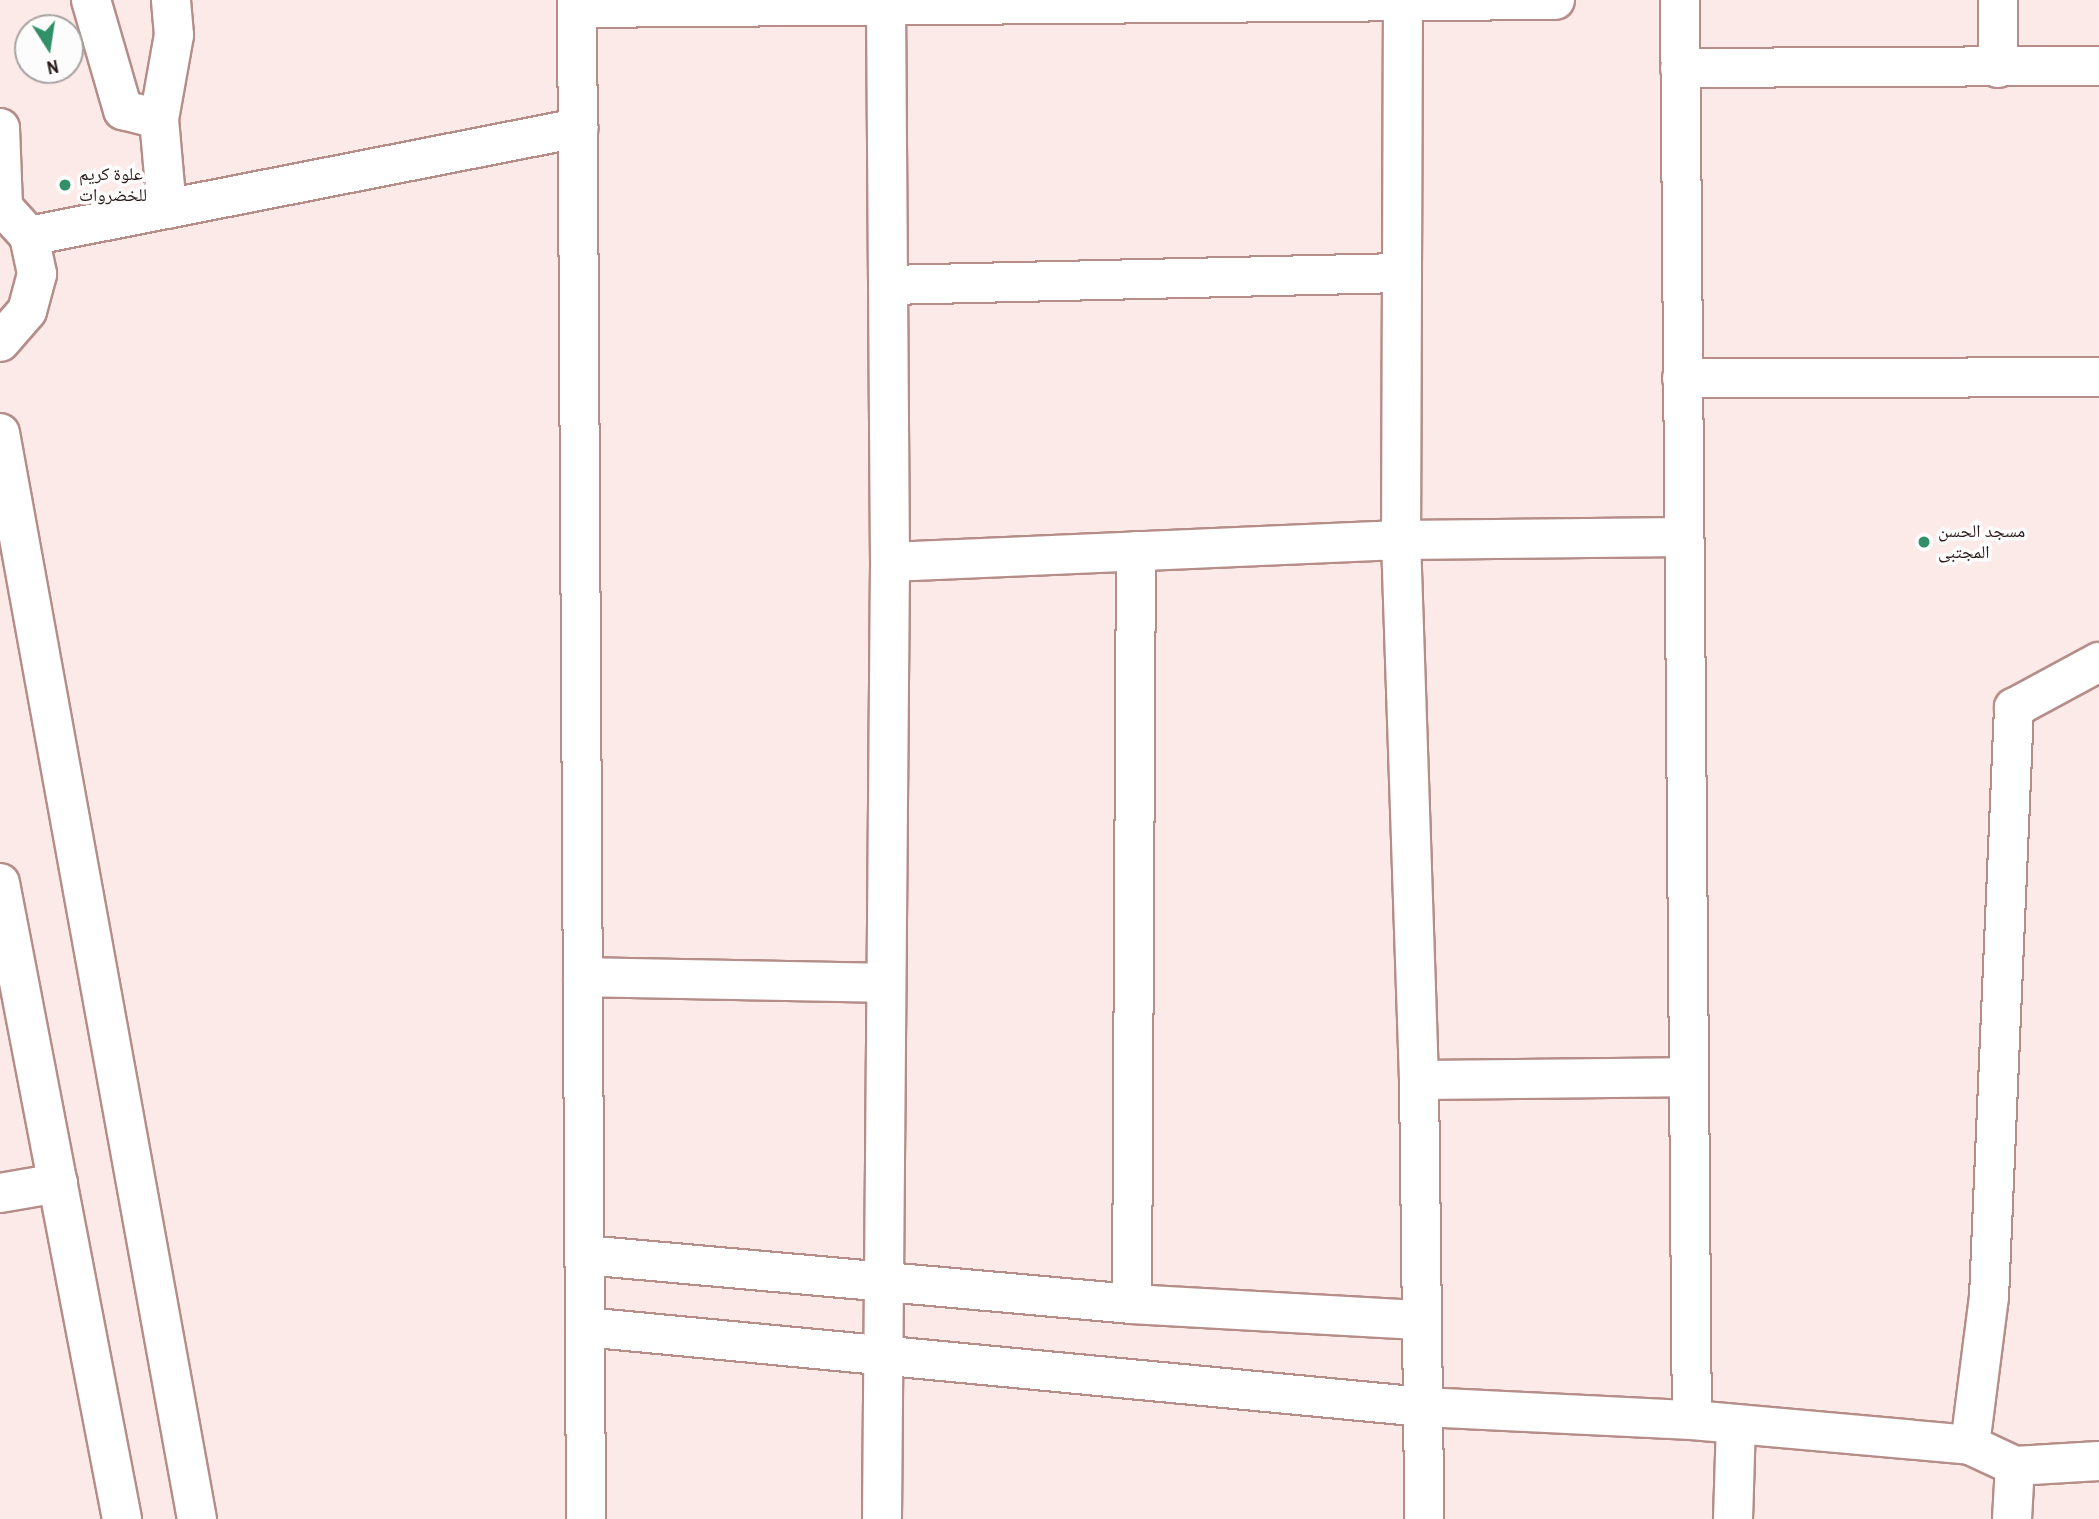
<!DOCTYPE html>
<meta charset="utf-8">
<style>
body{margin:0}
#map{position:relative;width:2099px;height:1519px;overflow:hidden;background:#fceae8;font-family:"Archivo Narrow","Noto Naskh Arabic",sans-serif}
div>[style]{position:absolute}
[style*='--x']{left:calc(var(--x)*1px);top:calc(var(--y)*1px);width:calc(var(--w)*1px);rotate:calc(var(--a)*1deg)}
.roads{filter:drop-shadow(2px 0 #b58d89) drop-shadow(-2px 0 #b58d89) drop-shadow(0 2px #b58d89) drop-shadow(0 -2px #b58d89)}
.minor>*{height:38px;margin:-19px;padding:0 19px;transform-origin:19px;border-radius:19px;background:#fff}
.dots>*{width:19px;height:19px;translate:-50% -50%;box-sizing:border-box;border:4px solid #fcfcfc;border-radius:50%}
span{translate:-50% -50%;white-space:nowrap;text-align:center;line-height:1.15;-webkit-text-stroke:7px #fcfcfc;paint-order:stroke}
.poi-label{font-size:18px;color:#2a1b19}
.left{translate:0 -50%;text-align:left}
.north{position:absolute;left:14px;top:14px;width:70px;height:70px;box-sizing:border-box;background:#fcfcfc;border:2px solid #a8a2a1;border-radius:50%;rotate:168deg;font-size:19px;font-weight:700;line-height:28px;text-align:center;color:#2a1b19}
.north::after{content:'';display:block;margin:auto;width:24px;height:32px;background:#329068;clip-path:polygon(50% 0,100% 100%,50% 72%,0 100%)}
</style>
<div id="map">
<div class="roads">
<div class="minor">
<i style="--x:91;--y:0;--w:115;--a:73.8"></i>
<i style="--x:123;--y:110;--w:37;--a:14"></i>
<i style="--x:577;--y:0;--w:1519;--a:89.66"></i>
<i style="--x:1403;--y:0;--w:540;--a:90.21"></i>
<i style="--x:1401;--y:540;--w:540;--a:88.09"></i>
<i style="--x:1419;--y:1080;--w:439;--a:89.3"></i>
<i style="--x:1680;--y:0;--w:1420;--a:89.52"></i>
<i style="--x:1998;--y:0;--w:68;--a:90"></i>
<i style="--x:577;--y:8;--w:978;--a:-0.47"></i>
<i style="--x:1680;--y:68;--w:419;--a:-0.3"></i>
<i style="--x:0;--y:128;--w:78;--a:87.8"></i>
<i style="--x:0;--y:204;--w:43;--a:47.8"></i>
<i style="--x:29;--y:236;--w:39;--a:78"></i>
<i style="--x:37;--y:274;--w:38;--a:105"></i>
<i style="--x:27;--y:311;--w:41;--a:131.1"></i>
<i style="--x:167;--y:209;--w:90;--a:-95.1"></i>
<i style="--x:159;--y:119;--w:85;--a:-79.9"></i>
<i style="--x:174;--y:35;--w:35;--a:-95"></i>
<i style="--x:29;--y:236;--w:560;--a:-11.13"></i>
<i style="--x:888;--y:285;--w:514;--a:-1.34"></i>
<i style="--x:1682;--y:378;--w:417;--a:-0.1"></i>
<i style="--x:0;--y:433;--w:1104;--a:79.72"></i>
<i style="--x:890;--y:562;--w:511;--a:-2.47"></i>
<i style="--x:1401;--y:540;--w:282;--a:-0.6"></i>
<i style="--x:0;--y:883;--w:648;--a:79.14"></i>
<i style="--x:583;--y:977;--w:303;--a:1.1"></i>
<i style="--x:1419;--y:1080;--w:267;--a:-0.6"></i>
<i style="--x:0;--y:1193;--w:59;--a:-9.8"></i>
<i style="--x:585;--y:1255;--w:549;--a:5.12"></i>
<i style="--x:1132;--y:1304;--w:290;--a:3.2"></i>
<i style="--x:1132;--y:1304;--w:753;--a:-89.7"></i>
<i style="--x:585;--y:1327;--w:842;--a:5.45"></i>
<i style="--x:1423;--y:1407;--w:269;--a:2.8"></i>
<i style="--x:1692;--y:1420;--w:279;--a:5.1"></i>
<i style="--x:1970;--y:1445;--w:50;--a:25"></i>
<i style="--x:2015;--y:1466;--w:84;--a:-3.4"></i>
<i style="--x:1970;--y:1445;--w:149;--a:-82.7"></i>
<i style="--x:1989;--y:1297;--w:590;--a:-87.57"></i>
<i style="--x:2014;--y:708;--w:97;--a:-28.4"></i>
<i style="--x:882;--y:1519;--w:957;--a:-89.52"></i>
<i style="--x:890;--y:562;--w:557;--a:-90.41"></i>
<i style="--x:1733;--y:1519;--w:95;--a:-88.2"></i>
<i style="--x:2012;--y:1519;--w:53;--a:-86.8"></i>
</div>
</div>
<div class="dots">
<i style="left:65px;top:185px;background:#329068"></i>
<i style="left:1924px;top:542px;background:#329068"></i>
</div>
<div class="poi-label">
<span class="left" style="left:79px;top:185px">علوة كريم<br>للخضروات</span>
<span class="left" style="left:1938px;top:542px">مسجد الحسن<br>المجتبى</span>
</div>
<div class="north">N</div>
</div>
